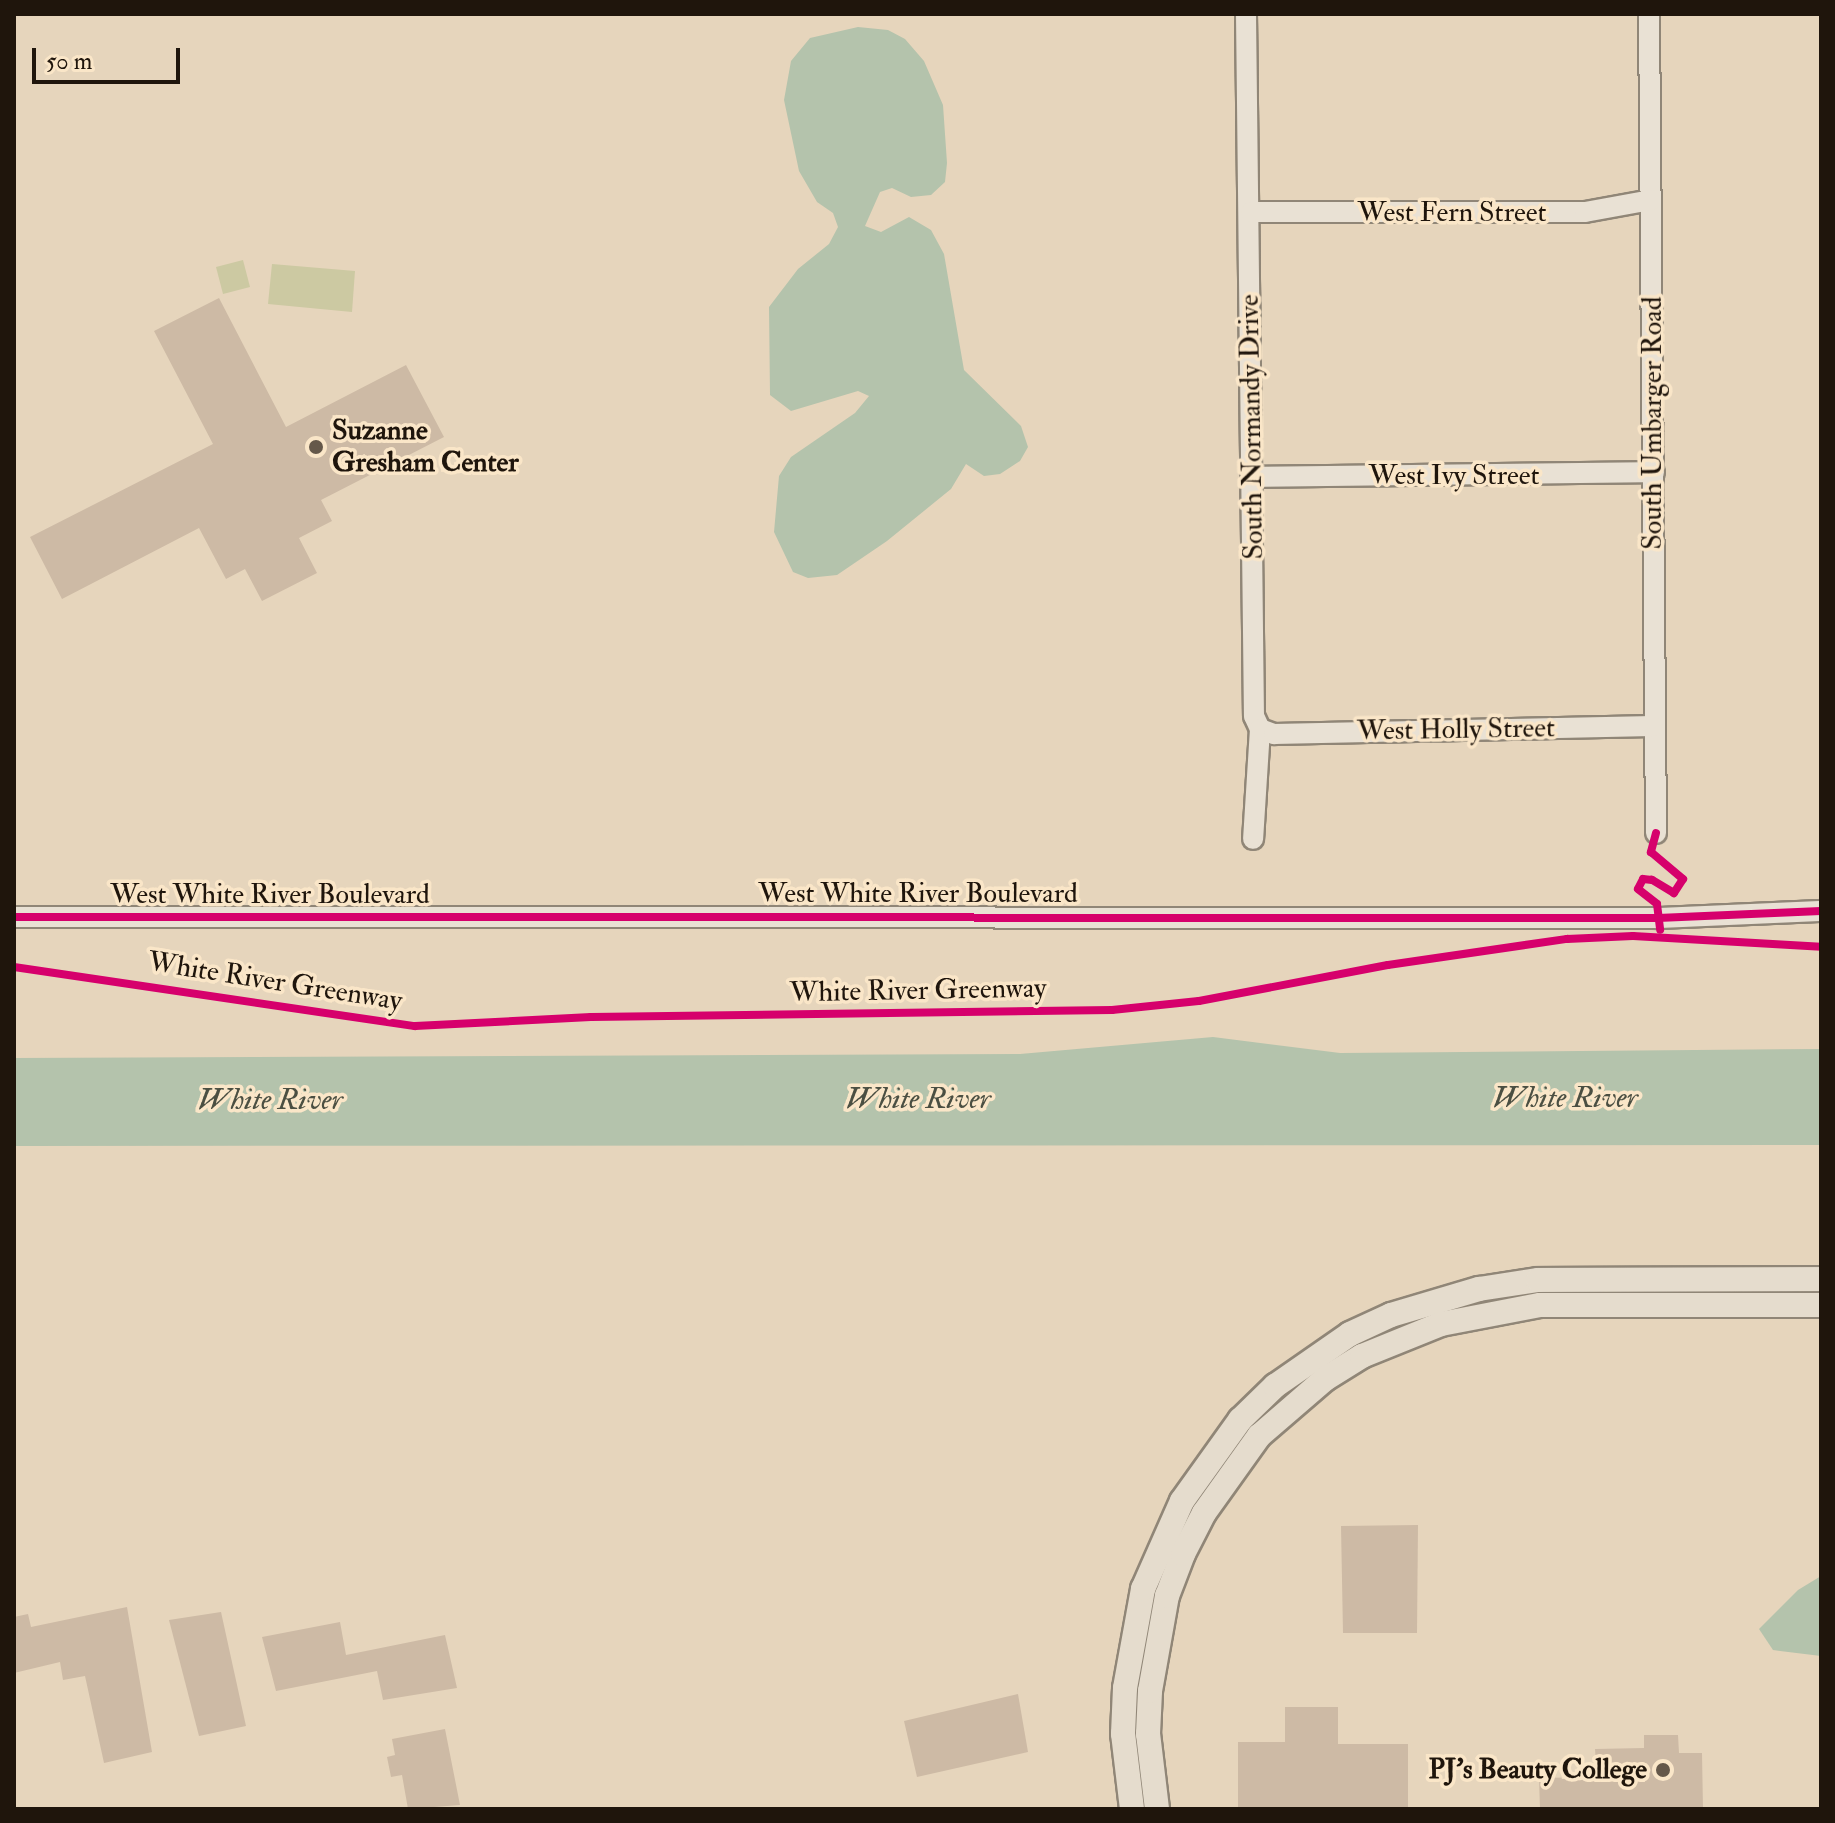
<!DOCTYPE html>
<style>
body{margin:0}
#map{position:relative;width:1835px;height:1823px;overflow:hidden;background:#e6d5bc;font-family:"IM FELL Double Pica",serif}
div>[style]{position:absolute}
[style*='--x']{left:calc(var(--x)*1px);top:calc(var(--y)*1px);width:calc(var(--w)*1px);rotate:calc(var(--a)*1deg)}
.green>*{inset:0;background:#ccc9a2}
.water>*{inset:0;background:#b4c3ac}
.building>*{inset:0;background:#cdbaa5}
.roads{filter:drop-shadow(2px 0 #908677) drop-shadow(-2px 0 #908677) drop-shadow(0 2px #908677) drop-shadow(0 -2px #908677)}
.minor>*{height:20px;margin:-10px;padding:0 10px;transform-origin:10px;border-radius:10px;background:#e9e1d4}
.major>*{height:24px;margin:-12px;padding:0 12px;transform-origin:12px;border-radius:12px;background:#e5dccd}
.cycleway>*{height:8px;margin:-4px;padding:0 4px;transform-origin:4px;border-radius:4px;background:#d6006c}
.dots>*{width:22px;height:22px;translate:-50% -50%;box-sizing:border-box;border:4px solid #fae6c8;border-radius:50%}
span{translate:-50% -50%;white-space:nowrap;text-align:center;line-height:1.15;-webkit-text-stroke:7px #fae6c8;paint-order:stroke}
.street-label{font-size:28px;color:#1f150c}
.poi-label{font-size:28px;color:#1f150c;font-weight:700}
.left{translate:0 -50%;text-align:left}
.right{translate:-100% -50%;text-align:right}
.water-label{font-size:30px;color:#4b4f42;font-style:italic}
.frame{position:absolute;inset:0;border:16px solid #1f150c;pointer-events:none}
.scale{position:absolute;left:32px;top:48px;width:148px;height:36px;box-sizing:border-box;border:4px solid #1f150c;border-top:0;padding-left:10px;font-size:24px;line-height:28px;white-space:nowrap;color:#1f150c;-webkit-text-stroke:6px #fae6c8;paint-order:stroke}
</style>
<div id="map">
<div class="green">
<i style="clip-path:polygon(243px 260px,250px 287px,223px 294px,216px 267px)"></i>
<i style="clip-path:polygon(272px 264px,355px 271px,352px 312px,268px 304px)"></i>
</div>
<div class="water">
<i style="clip-path:polygon(858px 27px,888px 30px,905px 39px,924px 61px,943px 105px,947px 163px,945px 182px,931px 195px,911px 197px,892px 188px,880px 192px,865px 226px,881px 232px,909px 217px,931px 230px,944px 254px,964px 370px,1021px 426px,1028px 447px,1020px 461px,1000px 474px,984px 476px,966px 464px,951px 489px,887px 541px,837px 575px,808px 578px,793px 572px,774px 532px,779px 476px,791px 457px,855px 413px,869px 396px,858px 391px,791px 411px,770px 395px,769px 307px,798px 269px,829px 244px,838px 227px,833px 213px,817px 202px,799px 171px,784px 100px,791px 61px,810px 38px)"></i>
<i style="clip-path:polygon(1213px 1037px,1340px 1053px,1821px 1049px,1821px 1145px,14px 1146px,14px 1058px,1020px 1054px)"></i>
<i style="clip-path:polygon(1821px 1576px,1821px 1656px,1773px 1650px,1759px 1629px,1798px 1590px)"></i>
</div>
<div class="building">
<i style="clip-path:polygon(219px 298px,286px 427px,406px 365px,444px 437px,321px 500px,332px 521px,299px 538px,317px 573px,262px 601px,245px 569px,226px 579px,199px 528px,62px 599px,30px 537px,213px 444px,154px 331px)"></i>
<i style="clip-path:polygon(1418px 1525px,1417px 1633px,1343px 1633px,1341px 1526px)"></i>
<i style="clip-path:polygon(127px 1607px,152px 1752px,104px 1763px,85px 1676px,63px 1680px,60px 1662px,14px 1673px,14px 1617px,28px 1614px,31px 1627px)"></i>
<i style="clip-path:polygon(221px 1612px,246px 1726px,199px 1736px,169px 1620px)"></i>
<i style="clip-path:polygon(340px 1622px,346px 1655px,445px 1635px,457px 1688px,383px 1700px,377px 1671px,276px 1691px,262px 1637px)"></i>
<i style="clip-path:polygon(1018px 1694px,1028px 1752px,917px 1777px,904px 1721px)"></i>
<i style="clip-path:polygon(1285px 1707px,1338px 1707px,1338px 1744px,1408px 1744px,1408px 1809px,1238px 1809px,1238px 1742px,1285px 1742px)"></i>
<i style="clip-path:polygon(445px 1729px,460px 1805px,408px 1809px,402px 1775px,391px 1777px,387px 1757px,395px 1755px,392px 1739px)"></i>
<i style="clip-path:polygon(1644px 1735px,1678px 1735px,1679px 1753px,1702px 1753px,1703px 1809px,1540px 1809px,1539px 1778px,1597px 1777px,1595px 1749px,1644px 1748px)"></i>
</div>
<div class="roads">
<div class="minor">
<i style="--x:1246;--y:14;--w:702;--a:89.35"></i>
<i style="--x:1254;--y:716;--w:14;--a:65"></i>
<i style="--x:1260;--y:729;--w:110;--a:93.6"></i>
<i style="--x:1649;--y:14;--w:819;--a:89.51"></i>
<i style="--x:1251;--y:212;--w:334;--a:0"></i>
<i style="--x:1585;--y:212;--w:67;--a:-10.3"></i>
<i style="--x:1253;--y:477;--w:401;--a:-0.7"></i>
<i style="--x:1260;--y:729;--w:15;--a:20"></i>
<i style="--x:1274;--y:734;--w:379;--a:-1.2"></i>
<i style="--x:14;--y:917;--w:1644;--a:0.03"></i>
<i style="--x:1658;--y:918;--w:163;--a:-2.5"></i>
</div>
<div class="major">
<i style="--x:1132;--y:1809;--w:76;--a:-96.8"></i>
<i style="--x:1123;--y:1734;--w:46;--a:-87.5"></i>
<i style="--x:1125;--y:1688;--w:101;--a:-79.7"></i>
<i style="--x:1143;--y:1589;--w:96;--a:-66.1"></i>
<i style="--x:1182;--y:1501;--w:100;--a:-54.4"></i>
<i style="--x:1240;--y:1420;--w:49;--a:-44.2"></i>
<i style="--x:1275;--y:1386;--w:91;--a:-34.7"></i>
<i style="--x:1350;--y:1334;--w:45;--a:-24.9"></i>
<i style="--x:1391;--y:1315;--w:92;--a:-16.5"></i>
<i style="--x:1479;--y:1289;--w:60;--a:-8.7"></i>
<i style="--x:1538;--y:1280;--w:283;--a:-0.2"></i>
<i style="--x:1157;--y:1809;--w:76;--a:-96.8"></i>
<i style="--x:1148;--y:1734;--w:43;--a:-87.3"></i>
<i style="--x:1150;--y:1691;--w:97;--a:-79.9"></i>
<i style="--x:1167;--y:1596;--w:45;--a:-69.1"></i>
<i style="--x:1183;--y:1554;--w:46;--a:-62.9"></i>
<i style="--x:1204;--y:1513;--w:95;--a:-54.5"></i>
<i style="--x:1259;--y:1436;--w:87;--a:-40.8"></i>
<i style="--x:1325;--y:1379;--w:44;--a:-31.9"></i>
<i style="--x:1362;--y:1356;--w:85;--a:-22.1"></i>
<i style="--x:1441;--y:1324;--w:101;--a:-10.9"></i>
<i style="--x:1540;--y:1305;--w:281;--a:0"></i>
</div>
</div>
<div class="cycleway">
<i style="--x:1656;--y:833;--w:20;--a:105"></i>
<i style="--x:1651;--y:852;--w:42;--a:40.2"></i>
<i style="--x:1683;--y:879;--w:17;--a:123"></i>
<i style="--x:1674;--y:893;--w:26;--a:-149"></i>
<i style="--x:1652;--y:880;--w:9;--a:-174"></i>
<i style="--x:1643;--y:879;--w:11;--a:117"></i>
<i style="--x:1638;--y:889;--w:24;--a:38"></i>
<i style="--x:1657;--y:904;--w:26;--a:83"></i>
<i style="--x:14;--y:917;--w:1644;--a:0.03"></i>
<i style="--x:1658;--y:918;--w:163;--a:-2.5"></i>
<i style="--x:14;--y:967;--w:405;--a:8.4"></i>
<i style="--x:415;--y:1026;--w:176;--a:-2.9"></i>
<i style="--x:591;--y:1017;--w:521;--a:-0.77"></i>
<i style="--x:1112;--y:1010;--w:87;--a:-5.9"></i>
<i style="--x:1199;--y:1001;--w:192;--a:-10.8"></i>
<i style="--x:1388;--y:965;--w:181;--a:-8.3"></i>
<i style="--x:1567;--y:939;--w:66;--a:-2.6"></i>
<i style="--x:1633;--y:936;--w:188;--a:3.3"></i>
</div>
<div class="dots">
<i style="left:316px;top:447px;background:#65584a"></i>
<i style="left:1663px;top:1770px;background:#65584a"></i>
</div>
<div class="street-label">
<span style="left:1452px;top:213px">West Fern Street</span>
<span style="left:1653px;top:423px;rotate:-90deg">South Umbarger Road</span>
<span style="left:1252px;top:427px;rotate:-91deg">South Normandy Drive</span>
<span style="left:1454px;top:476px">West Ivy Street</span>
<span style="left:1456px;top:730px;rotate:-1deg">West Holly Street</span>
<span style="left:918px;top:894px">West White River Boulevard</span>
<span style="left:270px;top:895px">West White River Boulevard</span>
<span style="left:275px;top:982px;rotate:9deg">White River Greenway</span>
<span style="left:918px;top:991px;rotate:-1deg">White River Greenway</span>
</div>
<div class="poi-label">
<span class="left" style="left:332px;top:447px">Suzanne<br>Gresham Center</span>
<span class="right" style="left:1647px;top:1770px">PJ's Beauty College</span>
</div>
<div class="water-label">
<span style="left:1565px;top:1098px">White River</span>
<span style="left:918px;top:1099px">White River</span>
<span style="left:270px;top:1100px">White River</span>
</div>
<div class="frame"></div>
<div class="scale">50 m</div>
</div>
